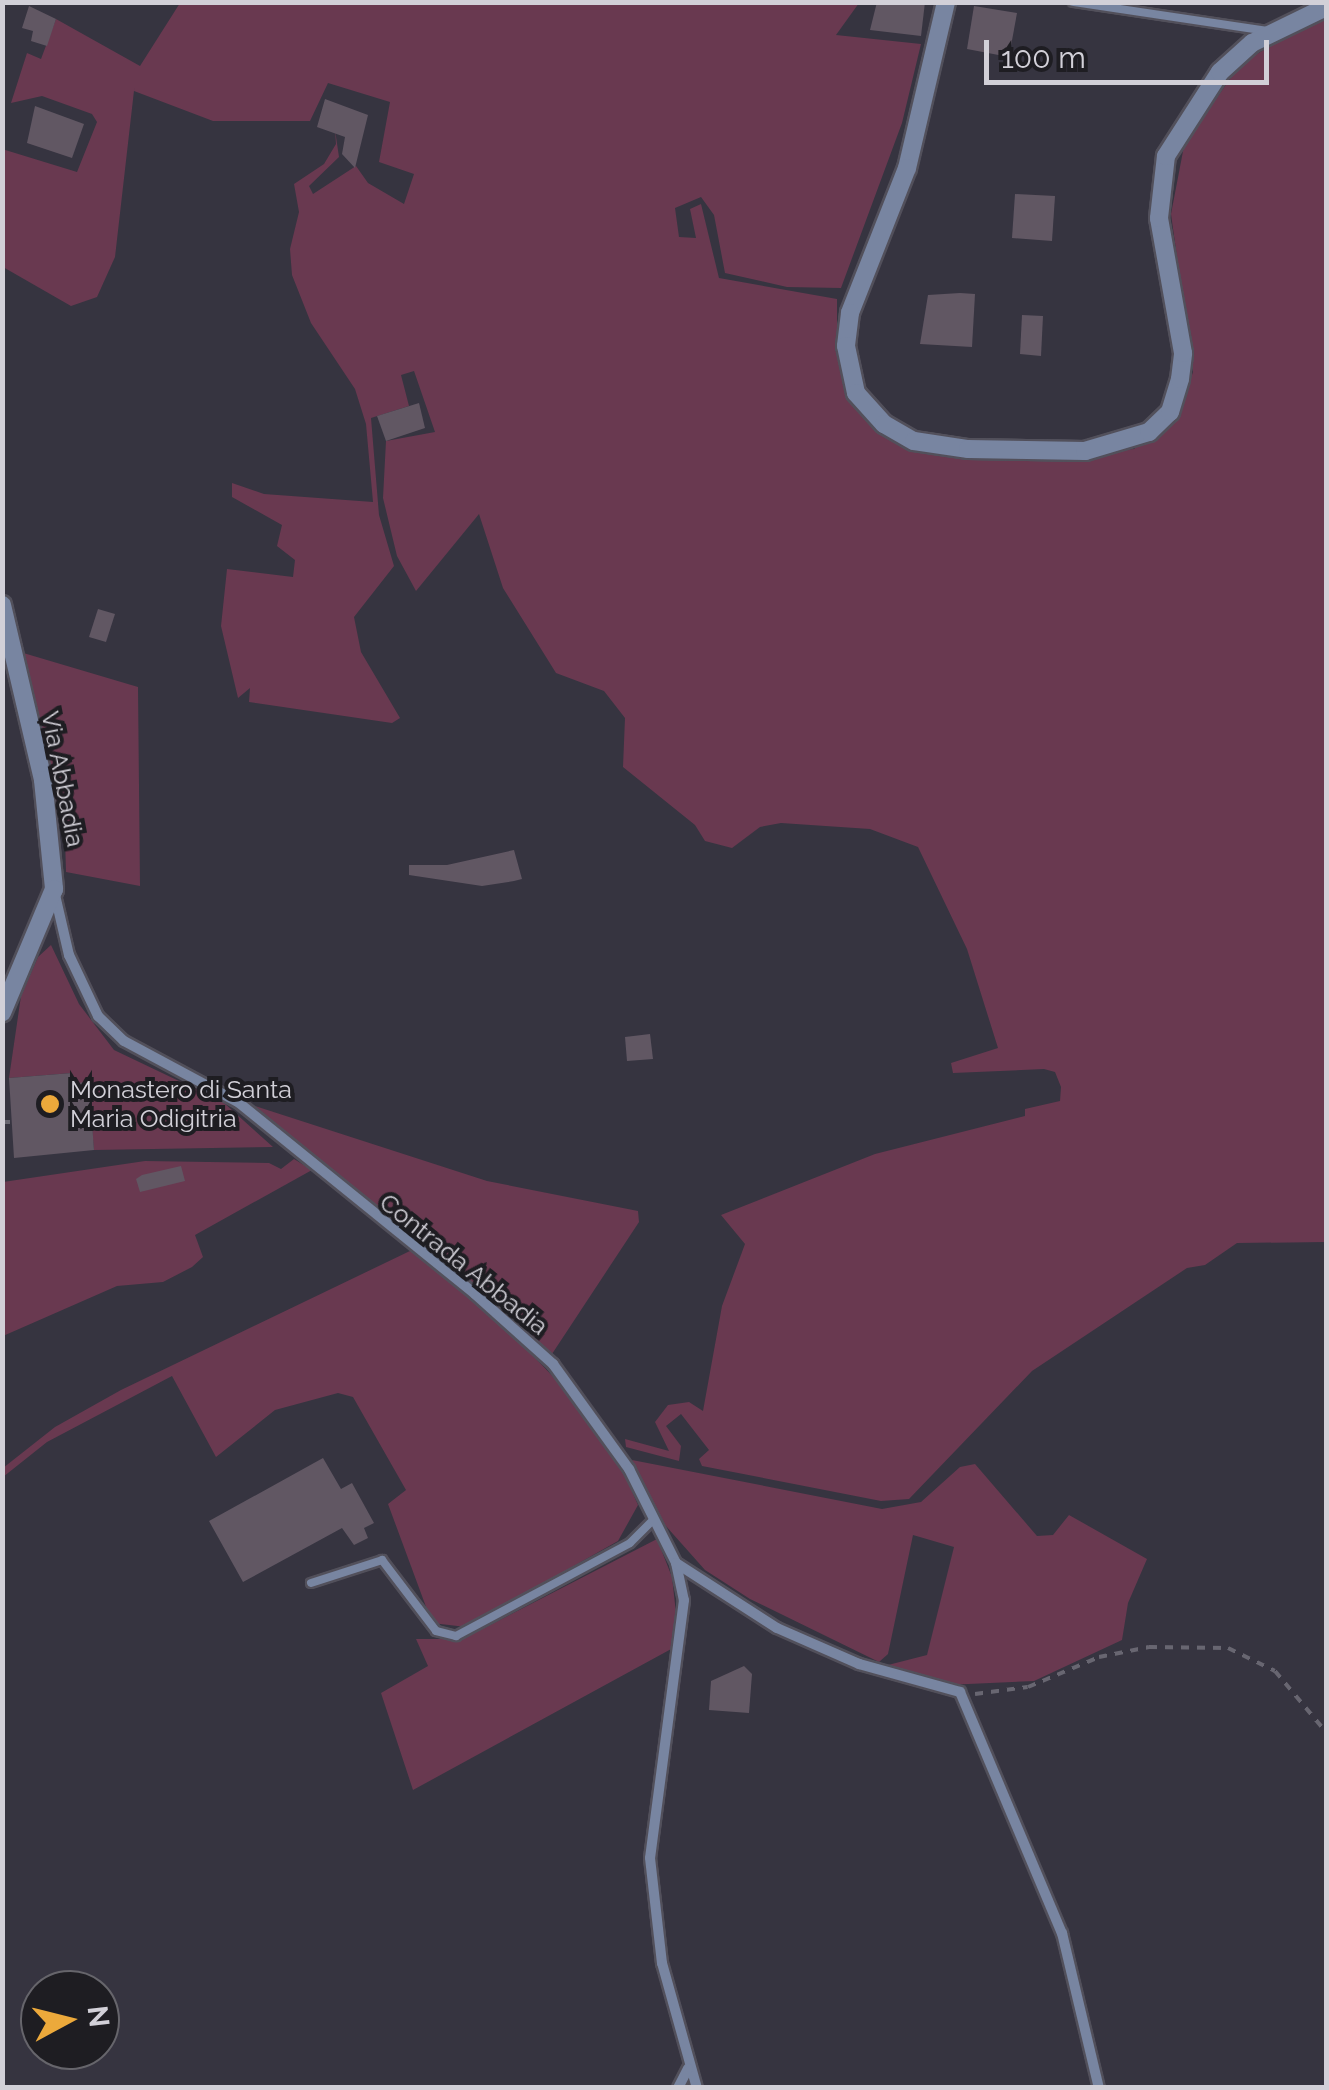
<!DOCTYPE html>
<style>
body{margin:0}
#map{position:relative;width:1329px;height:2090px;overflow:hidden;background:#363440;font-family:Raleway,sans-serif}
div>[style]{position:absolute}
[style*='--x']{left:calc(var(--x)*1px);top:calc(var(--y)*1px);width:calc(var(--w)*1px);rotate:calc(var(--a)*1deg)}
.green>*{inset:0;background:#693950}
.building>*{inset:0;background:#615763}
.path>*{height:4px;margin-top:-2px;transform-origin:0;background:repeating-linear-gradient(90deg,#686671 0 8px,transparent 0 16px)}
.roads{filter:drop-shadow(2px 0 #52505b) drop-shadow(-2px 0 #52505b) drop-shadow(0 2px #52505b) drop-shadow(0 -2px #52505b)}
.service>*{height:8px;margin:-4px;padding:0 4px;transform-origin:4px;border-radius:4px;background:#7885a1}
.minor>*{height:10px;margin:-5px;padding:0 5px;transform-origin:5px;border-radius:5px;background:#7885a1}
.tertiary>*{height:18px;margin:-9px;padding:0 9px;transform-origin:9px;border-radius:9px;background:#7885a1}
.dots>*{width:28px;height:28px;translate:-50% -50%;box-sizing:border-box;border:5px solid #1e1d22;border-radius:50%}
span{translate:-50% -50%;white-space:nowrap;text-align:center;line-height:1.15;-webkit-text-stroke:8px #1e1d22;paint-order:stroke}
.street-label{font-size:25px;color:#d2d0d8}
.poi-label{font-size:25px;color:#d2d0d8}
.left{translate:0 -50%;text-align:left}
.frame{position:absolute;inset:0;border:5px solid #d2d0d8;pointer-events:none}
.north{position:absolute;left:20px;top:1970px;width:100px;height:100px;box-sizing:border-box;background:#1e1d22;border:2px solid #66656b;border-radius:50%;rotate:83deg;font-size:28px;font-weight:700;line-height:40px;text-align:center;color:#d2d0d8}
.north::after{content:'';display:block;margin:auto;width:35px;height:45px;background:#eca93b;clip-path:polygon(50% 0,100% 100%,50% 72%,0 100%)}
.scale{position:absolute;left:984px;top:40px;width:285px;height:45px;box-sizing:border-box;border:5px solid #d2d0d8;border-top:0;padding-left:12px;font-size:30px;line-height:35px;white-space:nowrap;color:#d2d0d8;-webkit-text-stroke:8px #1e1d22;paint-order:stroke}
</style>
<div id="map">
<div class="green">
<i style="clip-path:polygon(180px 3px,859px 3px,836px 35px,921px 44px,902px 123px,841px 288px,787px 287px,725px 273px,714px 215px,701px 197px,675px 208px,679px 237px,696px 238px,690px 209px,701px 204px,719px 278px,837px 299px,837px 356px,879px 415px,931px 441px,1055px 454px,1134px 449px,1179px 414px,1193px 372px,1171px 214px,1184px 146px,1240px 64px,1326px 13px,1326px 1242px,1237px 1243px,1205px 1265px,1187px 1268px,1032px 1371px,909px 1499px,881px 1501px,702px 1466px,699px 1459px,709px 1450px,681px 1414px,666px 1426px,681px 1446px,679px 1461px,626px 1447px,625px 1439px,669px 1451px,655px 1422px,668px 1405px,689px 1402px,703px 1411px,722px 1306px,745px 1244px,721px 1215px,875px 1154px,1025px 1116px,1025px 1109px,1060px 1101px,1061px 1087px,1055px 1072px,1044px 1069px,953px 1073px,951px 1063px,998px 1048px,967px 949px,918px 847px,870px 829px,781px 823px,760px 827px,732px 848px,705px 841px,695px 825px,623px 767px,625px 718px,604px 691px,556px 673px,503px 588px,479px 514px,416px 591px,397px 556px,383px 498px,386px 441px,435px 432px,414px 371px,401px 375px,409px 406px,371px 418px,379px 515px,394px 566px,354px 617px,361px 652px,400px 718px,392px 723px,249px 702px,250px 688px,238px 698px,221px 626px,227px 569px,293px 577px,295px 560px,277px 546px,282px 525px,232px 497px,232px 483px,264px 494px,373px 502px,366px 424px,355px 389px,311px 323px,292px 275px,290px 249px,299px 212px,294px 184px,324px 164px,336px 144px,335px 130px,339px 157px,309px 186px,313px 194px,356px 166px,368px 183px,404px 204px,414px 174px,379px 162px,390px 102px,328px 83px,310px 121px,213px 121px,134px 91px,135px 82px,115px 257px,97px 297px,71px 306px,3px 267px,2px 149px,77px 172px,97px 122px,92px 114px,42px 96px,11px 103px,27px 53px,41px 59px,56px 19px,140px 66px)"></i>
<i style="clip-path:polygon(20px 652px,138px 687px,140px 886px,66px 872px,65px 838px)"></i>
<i style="clip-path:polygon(51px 945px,79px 1004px,114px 1050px,223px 1102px,273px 1147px,94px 1150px,88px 1082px,74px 1084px,72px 1073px,9px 1078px,21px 996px,38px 957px)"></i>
<i style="clip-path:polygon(255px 1106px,487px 1181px,638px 1211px,639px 1222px,552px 1354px)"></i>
<i style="clip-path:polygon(294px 1159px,312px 1170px,195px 1235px,203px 1257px,192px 1267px,163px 1282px,117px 1286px,3px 1336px,3px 1182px,145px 1161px,269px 1163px,281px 1169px)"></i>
<i style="clip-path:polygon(412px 1250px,502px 1323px,580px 1405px,617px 1457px,638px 1505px,618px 1541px,466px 1627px,432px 1623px,388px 1504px,406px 1490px,353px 1397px,338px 1393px,275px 1410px,216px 1457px,172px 1376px,47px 1442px,3px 1477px,3px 1468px,55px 1427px,121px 1390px)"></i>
<i style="clip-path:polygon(632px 1460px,882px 1509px,921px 1502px,960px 1467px,975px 1464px,1037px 1536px,1053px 1535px,1069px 1515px,1147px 1559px,1128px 1603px,1122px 1640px,1034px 1681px,946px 1685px,888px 1665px,927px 1655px,954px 1547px,913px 1535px,888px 1654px,879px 1662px,750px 1599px,705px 1570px,665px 1525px)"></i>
<i style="clip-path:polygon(657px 1539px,672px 1577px,678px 1631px,673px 1648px,413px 1790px,381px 1693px,428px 1666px,416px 1639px,463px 1639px)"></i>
</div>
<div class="building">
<i style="clip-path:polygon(877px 2px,925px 2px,921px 36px,870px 30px)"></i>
<i style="clip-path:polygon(29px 6px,56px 19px,47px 46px,31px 41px,33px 31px,22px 28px)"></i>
<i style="clip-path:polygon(974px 6px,1017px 13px,1009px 57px,967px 49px)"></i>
<i style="clip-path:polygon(325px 99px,368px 115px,355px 168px,342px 154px,345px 137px,317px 127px)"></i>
<i style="clip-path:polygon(35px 106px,84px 124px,72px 158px,27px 143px)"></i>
<i style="clip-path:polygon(1015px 194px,1055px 196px,1052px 241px,1012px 238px)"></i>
<i style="clip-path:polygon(960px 293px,975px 294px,972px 347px,920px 344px,928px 295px)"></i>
<i style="clip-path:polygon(1022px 315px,1043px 316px,1041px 356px,1020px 354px)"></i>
<i style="clip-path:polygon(419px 403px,425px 428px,386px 441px,377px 416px)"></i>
<i style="clip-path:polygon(98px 609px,115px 614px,106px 642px,89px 637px)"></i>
<i style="clip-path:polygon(514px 850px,522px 879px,514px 881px,482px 886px,409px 875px,409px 865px,447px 865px)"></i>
<i style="clip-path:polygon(650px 1034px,653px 1059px,627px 1061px,625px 1037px)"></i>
<i style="clip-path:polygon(72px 1073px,74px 1084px,89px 1081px,94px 1150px,14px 1158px,9px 1078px)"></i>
<i style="clip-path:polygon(181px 1166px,185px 1181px,140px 1192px,136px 1179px,142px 1175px)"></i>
<i style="clip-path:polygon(323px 1458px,341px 1489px,352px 1483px,374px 1523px,364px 1528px,368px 1538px,354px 1545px,342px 1528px,243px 1582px,209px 1521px)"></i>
<i style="clip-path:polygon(744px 1666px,752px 1674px,749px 1713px,709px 1710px,711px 1681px)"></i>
</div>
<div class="path">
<i style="--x:2;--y:1122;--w:9;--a:0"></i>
<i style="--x:975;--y:1694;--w:53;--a:-7.5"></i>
<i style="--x:1028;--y:1687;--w:77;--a:-22.9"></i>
<i style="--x:1099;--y:1657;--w:51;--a:-11.3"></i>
<i style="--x:1149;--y:1647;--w:79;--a:0.7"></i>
<i style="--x:1228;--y:1648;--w:52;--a:26.1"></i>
<i style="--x:1275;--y:1671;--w:80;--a:50.1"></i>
</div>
<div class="roads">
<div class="service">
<i style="--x:1073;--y:2;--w:196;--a:8.5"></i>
<i style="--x:311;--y:1583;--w:75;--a:-17.9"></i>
<i style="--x:382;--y:1560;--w:89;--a:52.7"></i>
<i style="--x:436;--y:1631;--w:21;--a:14"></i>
<i style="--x:456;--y:1636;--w:197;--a:-28.1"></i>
<i style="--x:630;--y:1543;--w:34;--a:-45"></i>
</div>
<div class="minor">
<i style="--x:55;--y:895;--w:62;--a:76.9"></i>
<i style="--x:69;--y:955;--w:68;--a:64.6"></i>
<i style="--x:98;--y:1016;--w:36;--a:44"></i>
<i style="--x:124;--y:1041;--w:129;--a:28.2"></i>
<i style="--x:238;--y:1102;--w:305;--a:39"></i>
<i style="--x:475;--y:1294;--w:105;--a:41.9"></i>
<i style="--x:553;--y:1364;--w:130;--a:54.1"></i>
<i style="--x:629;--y:1469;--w:105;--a:63.4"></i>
<i style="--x:676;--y:1563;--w:38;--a:78"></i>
<i style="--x:684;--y:1600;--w:260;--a:97.5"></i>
<i style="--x:650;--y:1858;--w:106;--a:83.5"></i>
<i style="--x:662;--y:1963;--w:130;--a:74.4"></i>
<i style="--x:676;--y:1563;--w:120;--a:32.8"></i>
<i style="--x:777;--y:1628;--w:90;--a:23.7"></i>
<i style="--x:859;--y:1664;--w:105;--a:15.5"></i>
<i style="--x:960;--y:1692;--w:262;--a:67.1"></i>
<i style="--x:1062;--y:1933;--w:159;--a:76.6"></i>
<i style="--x:678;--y:2088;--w:22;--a:-63"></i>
</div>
<div class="tertiary">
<i style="--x:946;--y:2;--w:171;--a:103.2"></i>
<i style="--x:907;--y:168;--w:156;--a:111.5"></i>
<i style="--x:850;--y:313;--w:33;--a:97"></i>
<i style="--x:846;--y:346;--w:48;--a:78"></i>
<i style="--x:856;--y:393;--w:42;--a:47.9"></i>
<i style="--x:884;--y:424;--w:34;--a:30"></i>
<i style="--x:914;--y:441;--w:55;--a:8.4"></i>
<i style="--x:968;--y:449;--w:117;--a:1"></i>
<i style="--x:1085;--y:451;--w:67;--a:-16.5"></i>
<i style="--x:1149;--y:432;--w:29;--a:-44"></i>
<i style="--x:1170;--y:412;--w:34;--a:-73"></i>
<i style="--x:1180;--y:379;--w:26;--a:-83"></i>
<i style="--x:1183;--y:353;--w:137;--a:-100.1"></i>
<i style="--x:1159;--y:218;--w:62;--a:-83.6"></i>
<i style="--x:1166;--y:156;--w:100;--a:-57.3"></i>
<i style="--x:1220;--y:72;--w:43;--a:-42.2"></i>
<i style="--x:1252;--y:43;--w:82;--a:-25.9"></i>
<i style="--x:2;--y:605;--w:180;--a:76.8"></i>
<i style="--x:43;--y:780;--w:110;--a:84.2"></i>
<i style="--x:54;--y:889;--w:134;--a:112.8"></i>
</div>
</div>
<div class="dots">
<i style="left:50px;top:1104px;background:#eca93b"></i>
</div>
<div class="street-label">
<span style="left:63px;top:779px;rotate:79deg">Via Abbadia</span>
<span style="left:464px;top:1264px;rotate:39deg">Contrada Abbadia</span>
</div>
<div class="poi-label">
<span class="left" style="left:70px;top:1104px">Monastero di Santa<br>Maria Odigitria</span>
</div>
<div class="frame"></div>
<div class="north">N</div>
<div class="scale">100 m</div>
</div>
